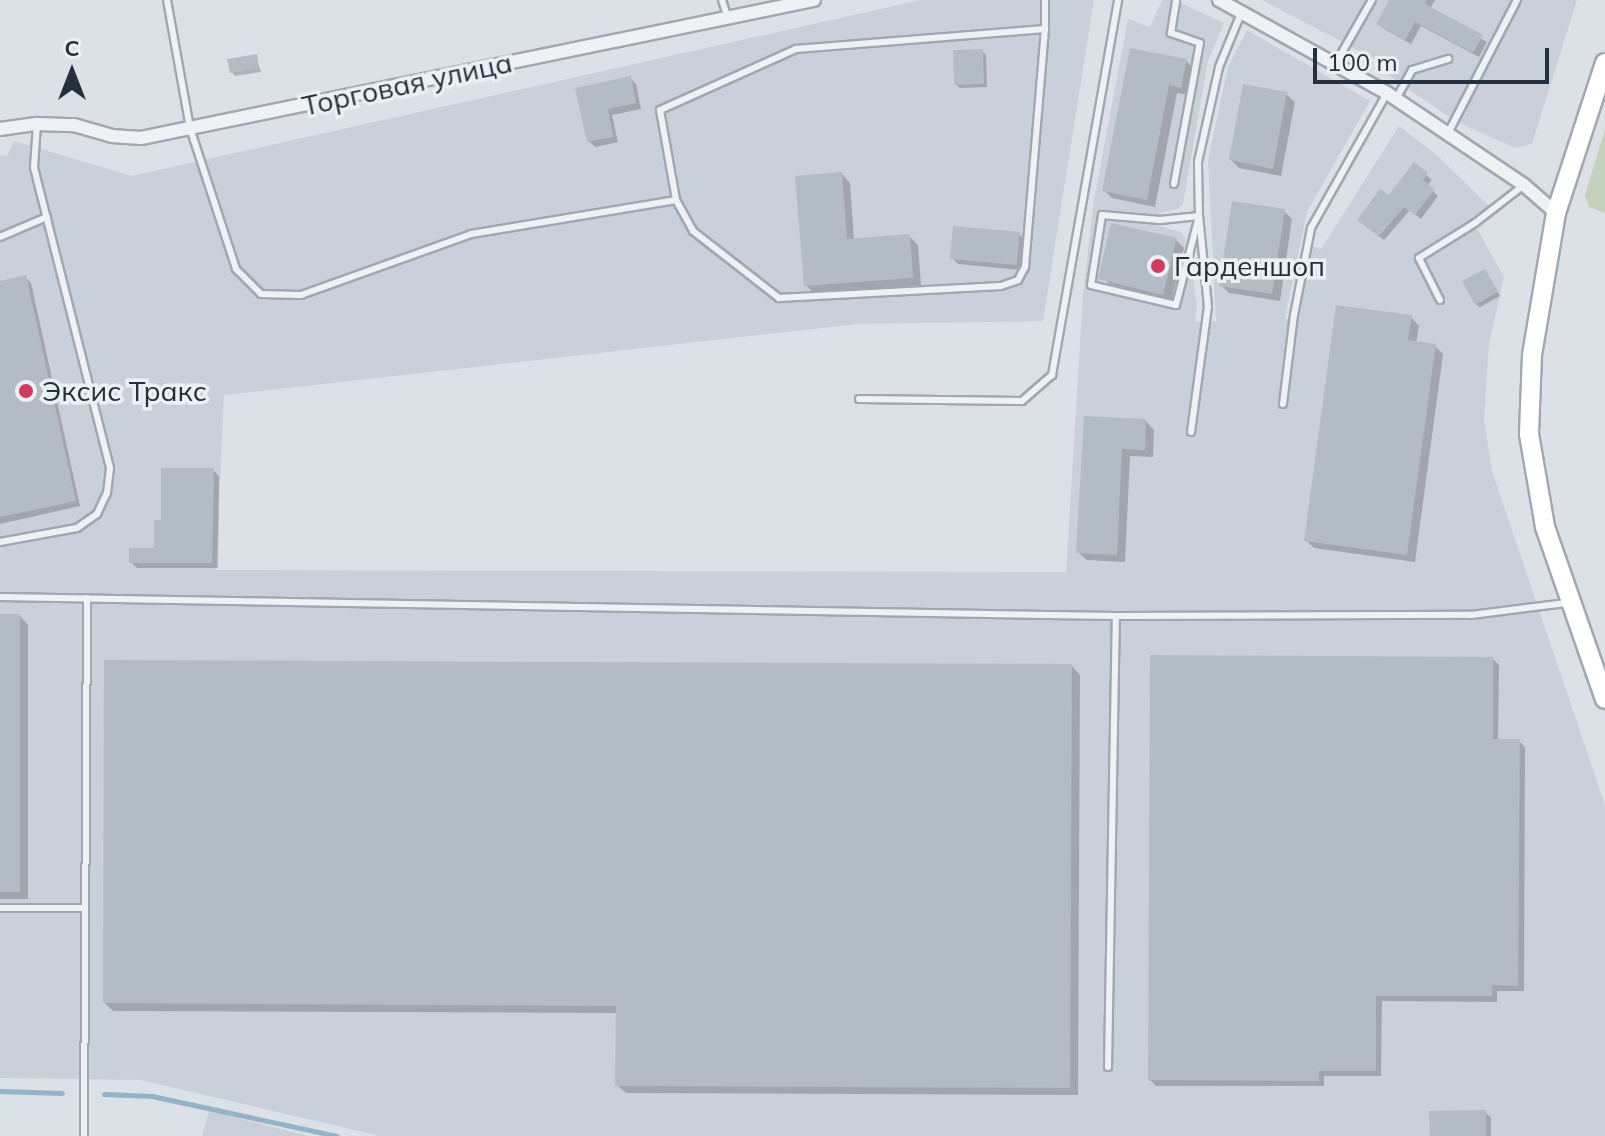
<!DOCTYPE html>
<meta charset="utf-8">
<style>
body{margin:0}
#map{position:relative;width:1605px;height:1136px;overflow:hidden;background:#dce1e7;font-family:Mulish,sans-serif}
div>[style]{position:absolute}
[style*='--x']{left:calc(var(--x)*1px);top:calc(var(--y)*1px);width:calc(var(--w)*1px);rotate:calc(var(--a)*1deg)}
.built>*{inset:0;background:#cad0d9}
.green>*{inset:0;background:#c4d1bd}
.shadow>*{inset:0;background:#0003}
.stream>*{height:5px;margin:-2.5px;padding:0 2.5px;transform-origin:2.5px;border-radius:2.5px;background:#95b3c8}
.building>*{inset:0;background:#b3bbc4}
.roads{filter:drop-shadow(2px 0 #a1a8b1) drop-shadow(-2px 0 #a1a8b1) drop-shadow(0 2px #a1a8b1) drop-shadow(0 -2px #a1a8b1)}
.service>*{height:6px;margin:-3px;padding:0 3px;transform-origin:3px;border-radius:3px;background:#eff2f5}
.minor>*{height:12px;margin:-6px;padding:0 6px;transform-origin:6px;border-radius:6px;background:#eff2f5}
.secondary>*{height:18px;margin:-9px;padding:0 9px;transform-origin:9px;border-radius:9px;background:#fff}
.dots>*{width:22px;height:22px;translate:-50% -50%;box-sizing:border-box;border:4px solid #ebf0f5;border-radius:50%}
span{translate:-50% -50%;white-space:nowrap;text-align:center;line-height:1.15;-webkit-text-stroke:7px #ebf0f5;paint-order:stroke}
.street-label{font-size:28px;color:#25303d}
.poi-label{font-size:28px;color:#25303d}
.left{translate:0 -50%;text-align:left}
.north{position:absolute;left:32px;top:32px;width:80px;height:80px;-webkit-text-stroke:6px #ebf0f5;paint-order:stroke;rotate:0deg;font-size:22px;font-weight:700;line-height:32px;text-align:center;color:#25303d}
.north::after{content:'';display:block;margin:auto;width:28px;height:36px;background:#25303d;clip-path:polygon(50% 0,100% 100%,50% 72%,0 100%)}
.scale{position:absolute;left:1313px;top:48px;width:236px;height:36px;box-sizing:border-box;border:4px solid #25303d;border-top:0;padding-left:10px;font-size:24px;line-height:28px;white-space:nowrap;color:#25303d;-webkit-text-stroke:6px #ebf0f5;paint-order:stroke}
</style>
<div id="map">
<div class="built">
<i style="clip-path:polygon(921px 0,1094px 0,1043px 321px,859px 324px,224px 395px,216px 570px,1066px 572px,1083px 295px,1094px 200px,1128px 19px,1150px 27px,1162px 0,1174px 0,1224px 23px,1208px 61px,1183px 204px,1177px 209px,1159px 213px,1160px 226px,1181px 232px,1186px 240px,1177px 282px,1186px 284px,1191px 265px,1197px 305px,1195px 322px,1216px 321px,1208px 160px,1228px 67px,1247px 30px,1370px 101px,1307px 212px,1285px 319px,1298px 318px,1312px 246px,1321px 249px,1399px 126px,1439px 157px,1489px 206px,1471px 218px,1504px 277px,1489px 344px,1484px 420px,1492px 471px,1605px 805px,1605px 1136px,380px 1136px,141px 1080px,0 1078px,0 155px,7px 156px,14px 141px,132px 176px)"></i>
<i style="clip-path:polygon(1262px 0,1577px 0,1532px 144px,1515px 148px,1455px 121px,1388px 75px,1392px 68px)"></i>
<i style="clip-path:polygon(209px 1111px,309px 1136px,202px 1136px)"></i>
</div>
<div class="green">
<i style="clip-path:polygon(1605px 129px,1605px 213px,1589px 207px,1585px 195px)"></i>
</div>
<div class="shadow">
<i style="clip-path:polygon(1392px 0,1435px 0,1430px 9px,1487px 42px,1479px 57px,1421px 26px,1411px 44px,1384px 29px,1379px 23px)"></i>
<i style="clip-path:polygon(1131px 50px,1186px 61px,1194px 69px,1189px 95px,1177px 93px,1155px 207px,1112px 198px,1104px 190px)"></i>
<i style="clip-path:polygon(982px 51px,986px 55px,987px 87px,960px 88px,956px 85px)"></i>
<i style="clip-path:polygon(256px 56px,261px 72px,235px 76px,232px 72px)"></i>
<i style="clip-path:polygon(630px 78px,636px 84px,641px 109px,612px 115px,618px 142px,595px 147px,589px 141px,578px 89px)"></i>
<i style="clip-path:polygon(1286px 94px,1295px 102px,1281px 176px,1239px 168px,1231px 160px)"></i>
<i style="clip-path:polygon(1414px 165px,1432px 180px,1427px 186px,1438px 196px,1421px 219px,1410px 210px,1384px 240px,1364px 225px)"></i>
<i style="clip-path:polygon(842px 174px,850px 183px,854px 240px,909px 236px,918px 245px,921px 285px,814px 294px,806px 285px)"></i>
<i style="clip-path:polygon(1284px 211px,1292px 219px,1280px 301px,1229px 293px,1221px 285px)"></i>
<i style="clip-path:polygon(1019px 234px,1025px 240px,1022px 270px,958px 264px,952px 258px)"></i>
<i style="clip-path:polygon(1176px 240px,1184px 248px,1171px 302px,1109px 284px,1101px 276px)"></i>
<i style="clip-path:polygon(1488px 275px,1500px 296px,1480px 307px,1476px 304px)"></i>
<i style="clip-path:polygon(25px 277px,31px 283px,80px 506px,0 524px,0 283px)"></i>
<i style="clip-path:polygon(1411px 317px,1419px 326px,1416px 343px,1435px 346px,1443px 354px,1415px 562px,1314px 548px,1306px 540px)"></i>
<i style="clip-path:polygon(1086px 418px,1146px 421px,1154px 430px,1153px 457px,1130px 456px,1125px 562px,1087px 560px,1078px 552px)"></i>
<i style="clip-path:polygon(213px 470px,219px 476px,218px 568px,137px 568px,131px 562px,156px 550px,163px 522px)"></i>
<i style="clip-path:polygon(0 616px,20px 616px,28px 625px,28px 899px,0 899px)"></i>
<i style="clip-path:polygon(1493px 659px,1499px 665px,1498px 741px,1519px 741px,1525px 747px,1524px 991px,1497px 991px,1497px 1002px,1382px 1001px,1381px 1076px,1324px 1076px,1324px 1086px,1156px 1086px,1150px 1080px)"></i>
<i style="clip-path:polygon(1072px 666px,1080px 675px,1078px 1095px,626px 1093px,617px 1085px,618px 1013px,113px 1011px,105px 1003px)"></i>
<i style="clip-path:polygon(1485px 1112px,1491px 1118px,1491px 1136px,1432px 1136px)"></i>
</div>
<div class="stream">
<i style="--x:0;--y:1091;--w:62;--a:1.8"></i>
<i style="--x:104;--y:1094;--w:48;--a:2.4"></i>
<i style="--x:152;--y:1096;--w:189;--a:12.2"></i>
</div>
<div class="building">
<i style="clip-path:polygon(1389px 0,1427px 0,1425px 4px,1483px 35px,1473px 53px,1415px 22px,1405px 40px,1376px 24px)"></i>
<i style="clip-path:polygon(1130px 48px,1187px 59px,1181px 88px,1169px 85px,1147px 200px,1102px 191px)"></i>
<i style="clip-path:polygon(983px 49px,984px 84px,954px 85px,953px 50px)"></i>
<i style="clip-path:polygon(257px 54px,259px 68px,230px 73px,227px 59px)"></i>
<i style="clip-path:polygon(631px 76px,636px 103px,608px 109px,613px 137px,587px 142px,575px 88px)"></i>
<i style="clip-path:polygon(1243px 84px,1287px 92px,1273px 169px,1229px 160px)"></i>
<i style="clip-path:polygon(1414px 162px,1428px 173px,1423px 180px,1435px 189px,1415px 215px,1404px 207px,1379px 236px,1357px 220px,1380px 189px,1389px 195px)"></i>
<i style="clip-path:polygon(842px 172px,847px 239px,910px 234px,913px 278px,804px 286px,795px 176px)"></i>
<i style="clip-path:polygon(1232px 201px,1285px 209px,1272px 294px,1219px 286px)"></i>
<i style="clip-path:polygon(1111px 223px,1177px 238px,1163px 295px,1098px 279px)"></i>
<i style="clip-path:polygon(953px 226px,1020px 232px,1017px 265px,950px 259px)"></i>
<i style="clip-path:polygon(1485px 269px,1498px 292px,1475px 305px,1462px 281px)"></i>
<i style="clip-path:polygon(26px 275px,76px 501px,0 517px,0 281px)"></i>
<i style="clip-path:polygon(1336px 305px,1412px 315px,1408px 340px,1436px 344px,1407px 555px,1304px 541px)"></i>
<i style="clip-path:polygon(1084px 416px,1146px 419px,1145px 450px,1122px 449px,1117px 555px,1076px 553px)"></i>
<i style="clip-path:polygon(161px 468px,214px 468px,212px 563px,129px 563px,129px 548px,154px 548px,154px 520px,161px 520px)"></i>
<i style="clip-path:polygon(0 614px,20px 614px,20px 892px,0 892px)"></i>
<i style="clip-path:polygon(1150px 655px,1493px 657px,1493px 739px,1520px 739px,1518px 986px,1492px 985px,1492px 996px,1376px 996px,1376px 1071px,1319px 1071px,1319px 1081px,1148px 1080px)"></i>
<i style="clip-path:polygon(104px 660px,1072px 664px,1070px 1088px,615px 1086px,616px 1006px,103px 1003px)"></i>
<i style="clip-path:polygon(1486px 1110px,1486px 1136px,1430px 1136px,1429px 1111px)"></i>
</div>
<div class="roads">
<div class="service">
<i style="--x:167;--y:0;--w:130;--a:79.8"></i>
<i style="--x:190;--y:128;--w:148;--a:71.9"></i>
<i style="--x:236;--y:269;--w:35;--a:45"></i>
<i style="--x:261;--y:294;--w:40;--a:1.4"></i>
<i style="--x:301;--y:295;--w:181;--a:-19.7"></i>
<i style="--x:471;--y:234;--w:208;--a:-9.4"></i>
<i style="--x:722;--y:0;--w:19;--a:72"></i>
<i style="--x:1045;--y:29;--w:250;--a:175.4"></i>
<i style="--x:796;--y:49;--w:149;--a:155.8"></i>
<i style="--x:660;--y:110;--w:91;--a:79.9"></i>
<i style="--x:676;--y:200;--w:35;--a:61"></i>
<i style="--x:693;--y:231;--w:109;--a:37.9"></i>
<i style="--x:779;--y:298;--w:222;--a:-3.1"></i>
<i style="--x:1001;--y:286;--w:18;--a:-19"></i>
<i style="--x:1018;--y:280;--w:15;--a:-62"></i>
<i style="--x:1025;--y:267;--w:239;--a:-85.2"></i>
<i style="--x:1045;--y:29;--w:29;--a:-90"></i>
<i style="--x:1336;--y:63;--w:73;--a:-60.3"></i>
<i style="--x:1396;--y:99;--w:33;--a:-61"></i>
<i style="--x:1412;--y:70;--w:38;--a:-17"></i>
<i style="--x:1447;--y:135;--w:152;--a:-62.6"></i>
<i style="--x:1174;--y:184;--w:143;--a:-79.6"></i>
<i style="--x:1200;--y:43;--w:31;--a:-161"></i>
<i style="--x:1171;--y:33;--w:33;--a:-81"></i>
<i style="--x:1102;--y:215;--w:58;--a:4.9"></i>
<i style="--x:1160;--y:220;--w:39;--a:-6"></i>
<i style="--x:1199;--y:216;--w:92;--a:104.5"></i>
<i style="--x:1176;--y:305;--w:87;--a:-166.8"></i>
<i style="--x:1091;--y:285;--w:71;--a:-81.1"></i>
<i style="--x:0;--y:237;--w:51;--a:-23.1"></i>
<i style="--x:1440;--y:300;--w:47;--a:-116.6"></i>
<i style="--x:1419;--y:258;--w:66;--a:-32"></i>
<i style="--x:1475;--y:223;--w:62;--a:-37.8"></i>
<i style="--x:859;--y:399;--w:163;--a:0.7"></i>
<i style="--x:1022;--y:401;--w:40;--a:-41"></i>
<i style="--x:1052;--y:375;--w:381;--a:-80"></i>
<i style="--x:1283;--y:404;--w:90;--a:-83"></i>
<i style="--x:1294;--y:315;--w:89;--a:-78.9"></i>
<i style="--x:1311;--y:228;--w:155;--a:-60.6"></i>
<i style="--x:1191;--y:432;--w:126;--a:-82.3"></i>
<i style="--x:1208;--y:307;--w:91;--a:-95.6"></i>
<i style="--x:1199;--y:216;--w:54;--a:-91.1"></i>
<i style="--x:1198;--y:162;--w:97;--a:-77.5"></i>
<i style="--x:1219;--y:67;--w:61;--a:-67.7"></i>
<i style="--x:0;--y:542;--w:78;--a:-10.3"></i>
<i style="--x:77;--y:528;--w:24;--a:-35"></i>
<i style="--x:97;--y:514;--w:23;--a:-65"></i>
<i style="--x:107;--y:493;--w:25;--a:-83"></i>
<i style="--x:110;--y:468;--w:310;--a:-104.2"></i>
<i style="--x:34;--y:167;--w:43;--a:-86"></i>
<i style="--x:0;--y:597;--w:1116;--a:0.98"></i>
<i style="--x:1116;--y:616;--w:355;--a:-0.2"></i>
<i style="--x:1471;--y:615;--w:96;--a:-7.2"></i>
<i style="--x:0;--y:908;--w:84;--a:0"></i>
<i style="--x:1108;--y:1067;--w:451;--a:-89"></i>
<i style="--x:84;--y:1136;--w:538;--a:-89.68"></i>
</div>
<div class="minor">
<i style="--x:1219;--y:0;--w:192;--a:29"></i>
<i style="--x:1387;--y:93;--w:165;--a:33.9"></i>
<i style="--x:1524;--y:185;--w:43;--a:41.2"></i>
<i style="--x:0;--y:129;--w:37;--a:-8"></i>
<i style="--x:37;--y:124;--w:37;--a:2"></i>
<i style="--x:74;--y:125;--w:40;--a:16"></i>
<i style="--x:112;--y:136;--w:29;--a:4"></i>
<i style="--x:141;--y:138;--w:687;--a:-11.59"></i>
</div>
<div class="secondary">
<i style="--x:1605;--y:63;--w:158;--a:108.1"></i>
<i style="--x:1556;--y:213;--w:144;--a:99.6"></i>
<i style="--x:1532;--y:355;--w:79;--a:92.2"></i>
<i style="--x:1529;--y:434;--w:94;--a:80.2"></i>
<i style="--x:1545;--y:527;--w:182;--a:70.8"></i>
</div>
</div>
<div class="dots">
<i style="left:1158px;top:266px;background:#d13b5f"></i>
<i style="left:26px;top:391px;background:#d13b5f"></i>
</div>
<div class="street-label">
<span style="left:407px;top:84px;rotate:-12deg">Торговая улица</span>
</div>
<div class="poi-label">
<span class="left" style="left:1174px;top:266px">Гарденшоп</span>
<span class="left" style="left:42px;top:391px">Эксис Тракс</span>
</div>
<div class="north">С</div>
<div class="scale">100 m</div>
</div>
